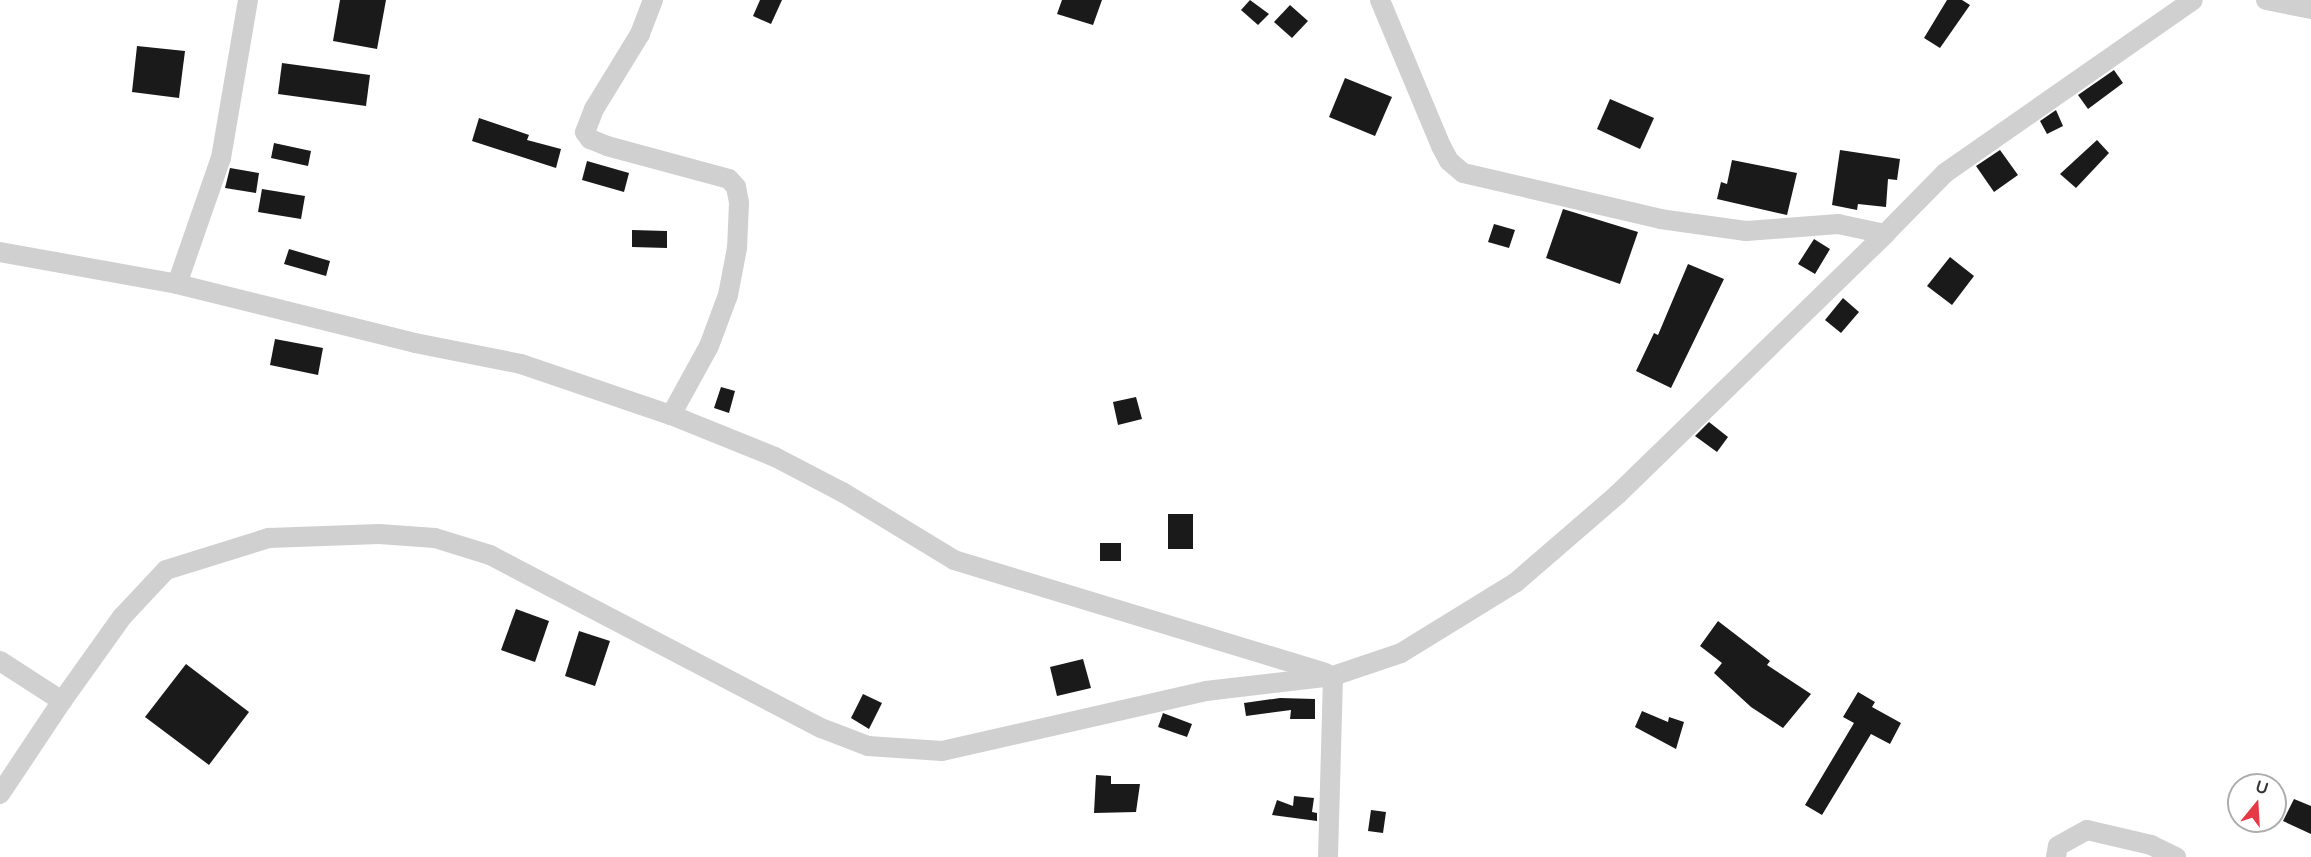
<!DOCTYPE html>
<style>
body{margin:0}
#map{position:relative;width:2311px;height:857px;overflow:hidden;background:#fff;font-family:"Varela Round",sans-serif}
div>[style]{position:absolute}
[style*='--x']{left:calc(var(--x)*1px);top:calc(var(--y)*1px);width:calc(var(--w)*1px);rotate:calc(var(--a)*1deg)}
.building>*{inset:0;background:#1a1a1a}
.minor>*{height:20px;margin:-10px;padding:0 10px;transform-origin:10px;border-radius:10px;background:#d0d0d0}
span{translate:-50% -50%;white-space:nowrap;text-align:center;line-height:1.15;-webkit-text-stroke:6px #fff;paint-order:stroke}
.north{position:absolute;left:2227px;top:773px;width:60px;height:60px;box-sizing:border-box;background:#fff;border:2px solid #adadad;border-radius:50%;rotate:18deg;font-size:16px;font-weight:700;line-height:24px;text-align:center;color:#333}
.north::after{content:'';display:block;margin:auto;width:21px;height:27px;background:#e63946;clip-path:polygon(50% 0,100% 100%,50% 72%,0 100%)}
</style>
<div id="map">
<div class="building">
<i style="clip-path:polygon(340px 0,386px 0,377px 49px,333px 41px)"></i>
<i style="clip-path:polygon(760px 0,782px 0,771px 24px,753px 16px)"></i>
<i style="clip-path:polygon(1062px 0,1102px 0,1093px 25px,1057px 14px)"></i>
<i style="clip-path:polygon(1250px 0,1269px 14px,1258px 25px,1241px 10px)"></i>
<i style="clip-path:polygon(1947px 0,1962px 0,1970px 5px,1940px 48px,1924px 38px)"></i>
<i style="clip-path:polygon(1290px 5px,1308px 21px,1292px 38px,1274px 22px)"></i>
<i style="clip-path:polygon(137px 46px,185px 51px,179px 98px,132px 92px)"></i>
<i style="clip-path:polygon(282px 63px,370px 75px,366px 106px,278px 94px)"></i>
<i style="clip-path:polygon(2114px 70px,2123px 83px,2088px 109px,2078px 95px)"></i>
<i style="clip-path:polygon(1345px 78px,1392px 97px,1375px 136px,1329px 117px)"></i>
<i style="clip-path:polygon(1610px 99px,1654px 118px,1640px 149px,1597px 129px)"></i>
<i style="clip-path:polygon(2056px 110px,2063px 126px,2047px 134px,2040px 121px)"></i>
<i style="clip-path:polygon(479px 118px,529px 135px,527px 140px,561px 149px,556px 168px,472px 141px)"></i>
<i style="clip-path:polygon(2097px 140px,2109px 153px,2076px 188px,2060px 174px)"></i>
<i style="clip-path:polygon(274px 143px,311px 151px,308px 166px,271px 158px)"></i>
<i style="clip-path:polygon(1840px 150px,1900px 159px,1897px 180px,1888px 179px,1886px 207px,1858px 204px,1857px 210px,1832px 205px)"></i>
<i style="clip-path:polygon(2000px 150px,2018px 175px,1994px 192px,1976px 166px)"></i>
<i style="clip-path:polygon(1732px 160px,1797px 173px,1787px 215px,1717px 199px,1721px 182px,1727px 184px)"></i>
<i style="clip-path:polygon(587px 161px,629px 173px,624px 192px,582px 180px)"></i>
<i style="clip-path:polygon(230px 168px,259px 173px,256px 193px,225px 188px)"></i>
<i style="clip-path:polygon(262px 189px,305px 196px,301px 219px,258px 212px)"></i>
<i style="clip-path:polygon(1563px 209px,1638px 232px,1620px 284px,1546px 258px)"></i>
<i style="clip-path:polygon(1494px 224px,1515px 230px,1509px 248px,1488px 242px)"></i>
<i style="clip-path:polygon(632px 230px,667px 231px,667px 248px,632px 247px)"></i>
<i style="clip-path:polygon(1814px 239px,1830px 249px,1815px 274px,1798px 264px)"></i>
<i style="clip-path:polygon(289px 249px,330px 261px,326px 276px,284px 264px)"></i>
<i style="clip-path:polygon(1950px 257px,1974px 276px,1952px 305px,1927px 286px)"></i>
<i style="clip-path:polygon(1688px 264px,1724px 279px,1671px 388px,1636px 371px,1654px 333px,1658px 335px)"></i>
<i style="clip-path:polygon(1843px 298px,1859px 312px,1841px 333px,1825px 320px)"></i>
<i style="clip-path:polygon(275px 339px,323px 348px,318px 375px,270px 365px)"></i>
<i style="clip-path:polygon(721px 387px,735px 391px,729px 413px,714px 408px)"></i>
<i style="clip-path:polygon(1136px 397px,1142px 419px,1118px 425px,1113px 402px)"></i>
<i style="clip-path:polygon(1709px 422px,1728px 437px,1717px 452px,1695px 436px)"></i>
<i style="clip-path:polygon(1168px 514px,1193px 514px,1193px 549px,1168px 549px)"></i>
<i style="clip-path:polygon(1100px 543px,1121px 543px,1121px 561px,1100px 561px)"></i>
<i style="clip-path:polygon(516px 609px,549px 621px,535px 662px,501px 650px)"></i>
<i style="clip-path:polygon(1718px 621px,1770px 661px,1767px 665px,1811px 694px,1783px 728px,1751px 707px,1714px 673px,1722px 663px,1700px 646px)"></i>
<i style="clip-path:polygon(579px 631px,610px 641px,595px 686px,565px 676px)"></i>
<i style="clip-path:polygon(1083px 659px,1091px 688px,1057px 696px,1050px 667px)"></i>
<i style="clip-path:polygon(186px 664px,249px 712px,209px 765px,145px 717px)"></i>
<i style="clip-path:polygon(1858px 692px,1875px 702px,1872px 707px,1901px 723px,1890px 744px,1871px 734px,1822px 815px,1805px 805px,1854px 723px,1843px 717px)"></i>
<i style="clip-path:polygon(863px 694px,882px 703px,869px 729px,851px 718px)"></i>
<i style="clip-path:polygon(1280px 698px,1315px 699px,1315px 719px,1290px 719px,1291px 710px,1246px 716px,1244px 703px)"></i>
<i style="clip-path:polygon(1642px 711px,1668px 722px,1669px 717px,1684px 722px,1676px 749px,1635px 727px)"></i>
<i style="clip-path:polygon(1163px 713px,1192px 724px,1187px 737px,1158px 727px)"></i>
<i style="clip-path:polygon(1096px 775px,1111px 776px,1111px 784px,1140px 784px,1136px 812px,1094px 813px)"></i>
<i style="clip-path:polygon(1294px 796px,1314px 798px,1312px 812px,1317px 813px,1317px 821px,1272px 815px,1277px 800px,1293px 806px)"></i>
<i style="clip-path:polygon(2294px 799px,2311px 806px,2311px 834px,2283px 821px)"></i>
<i style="clip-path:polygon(1371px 810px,1386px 812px,1383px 833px,1368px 831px)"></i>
</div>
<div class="minor">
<i style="--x:653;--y:0;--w:36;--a:111"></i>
<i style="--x:640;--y:34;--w:88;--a:121.5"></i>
<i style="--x:594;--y:109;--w:25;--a:111"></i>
<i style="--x:585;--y:132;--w:9;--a:54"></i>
<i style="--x:590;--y:139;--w:18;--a:22"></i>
<i style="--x:607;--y:146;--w:126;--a:15.1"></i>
<i style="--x:729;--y:179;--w:11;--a:49"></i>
<i style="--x:736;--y:187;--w:16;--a:79"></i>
<i style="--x:739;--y:203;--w:45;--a:92.5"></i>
<i style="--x:737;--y:248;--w:48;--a:100.8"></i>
<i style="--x:728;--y:295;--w:54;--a:110.4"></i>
<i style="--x:709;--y:346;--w:79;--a:118.8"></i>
<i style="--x:2266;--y:0;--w:46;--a:11.3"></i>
<i style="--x:1885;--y:234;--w:86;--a:-45.5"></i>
<i style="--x:1945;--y:173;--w:302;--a:-34.9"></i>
<i style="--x:0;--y:252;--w:180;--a:10.2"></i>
<i style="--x:177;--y:284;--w:245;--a:13.9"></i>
<i style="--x:415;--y:343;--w:108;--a:11.2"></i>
<i style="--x:521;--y:364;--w:158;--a:18.8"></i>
<i style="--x:671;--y:415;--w:112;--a:22"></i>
<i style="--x:775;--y:457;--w:78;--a:27.6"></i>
<i style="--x:844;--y:493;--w:129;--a:31.3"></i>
<i style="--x:954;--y:560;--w:388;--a:16.9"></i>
<i style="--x:177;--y:284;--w:133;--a:-70.8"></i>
<i style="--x:221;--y:158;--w:160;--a:-80.3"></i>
<i style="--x:0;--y:661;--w:74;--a:32.8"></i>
<i style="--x:62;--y:701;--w:103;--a:-54.5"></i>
<i style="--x:122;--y:617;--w:64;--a:-46.9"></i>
<i style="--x:166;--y:570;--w:108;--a:-17.3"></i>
<i style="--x:269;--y:538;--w:110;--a:-2.1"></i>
<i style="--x:379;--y:534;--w:56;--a:4.1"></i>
<i style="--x:435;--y:538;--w:58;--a:17.2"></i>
<i style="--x:490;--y:555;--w:373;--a:27.6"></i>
<i style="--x:821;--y:728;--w:50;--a:21"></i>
<i style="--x:868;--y:746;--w:74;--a:3.9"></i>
<i style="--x:942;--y:751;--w:271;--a:-12.8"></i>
<i style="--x:1206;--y:691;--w:128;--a:-6.7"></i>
<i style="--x:0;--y:794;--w:112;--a:-56.3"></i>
<i style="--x:1328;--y:857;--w:181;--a:-88.4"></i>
<i style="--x:1333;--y:676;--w:72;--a:-18.7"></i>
<i style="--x:1401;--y:653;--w:134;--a:-31.6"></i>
<i style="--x:1515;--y:583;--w:136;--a:-40.8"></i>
<i style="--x:1618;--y:494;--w:373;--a:-44.2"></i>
<i style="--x:1885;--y:234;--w:48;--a:-168"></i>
<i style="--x:1838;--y:224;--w:92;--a:175.6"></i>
<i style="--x:1746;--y:231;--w:86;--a:-172"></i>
<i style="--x:1661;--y:219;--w:203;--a:-166.9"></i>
<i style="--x:1463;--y:173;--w:18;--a:-139"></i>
<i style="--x:1449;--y:161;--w:17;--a:-118"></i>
<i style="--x:1441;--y:146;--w:158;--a:-112.7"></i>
<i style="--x:2056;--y:857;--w:11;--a:-80"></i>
<i style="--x:2058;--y:846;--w:33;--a:-29"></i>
<i style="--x:2087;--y:830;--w:66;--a:13.2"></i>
<i style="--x:2151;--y:845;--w:28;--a:26"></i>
</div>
<div class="north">U</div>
</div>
